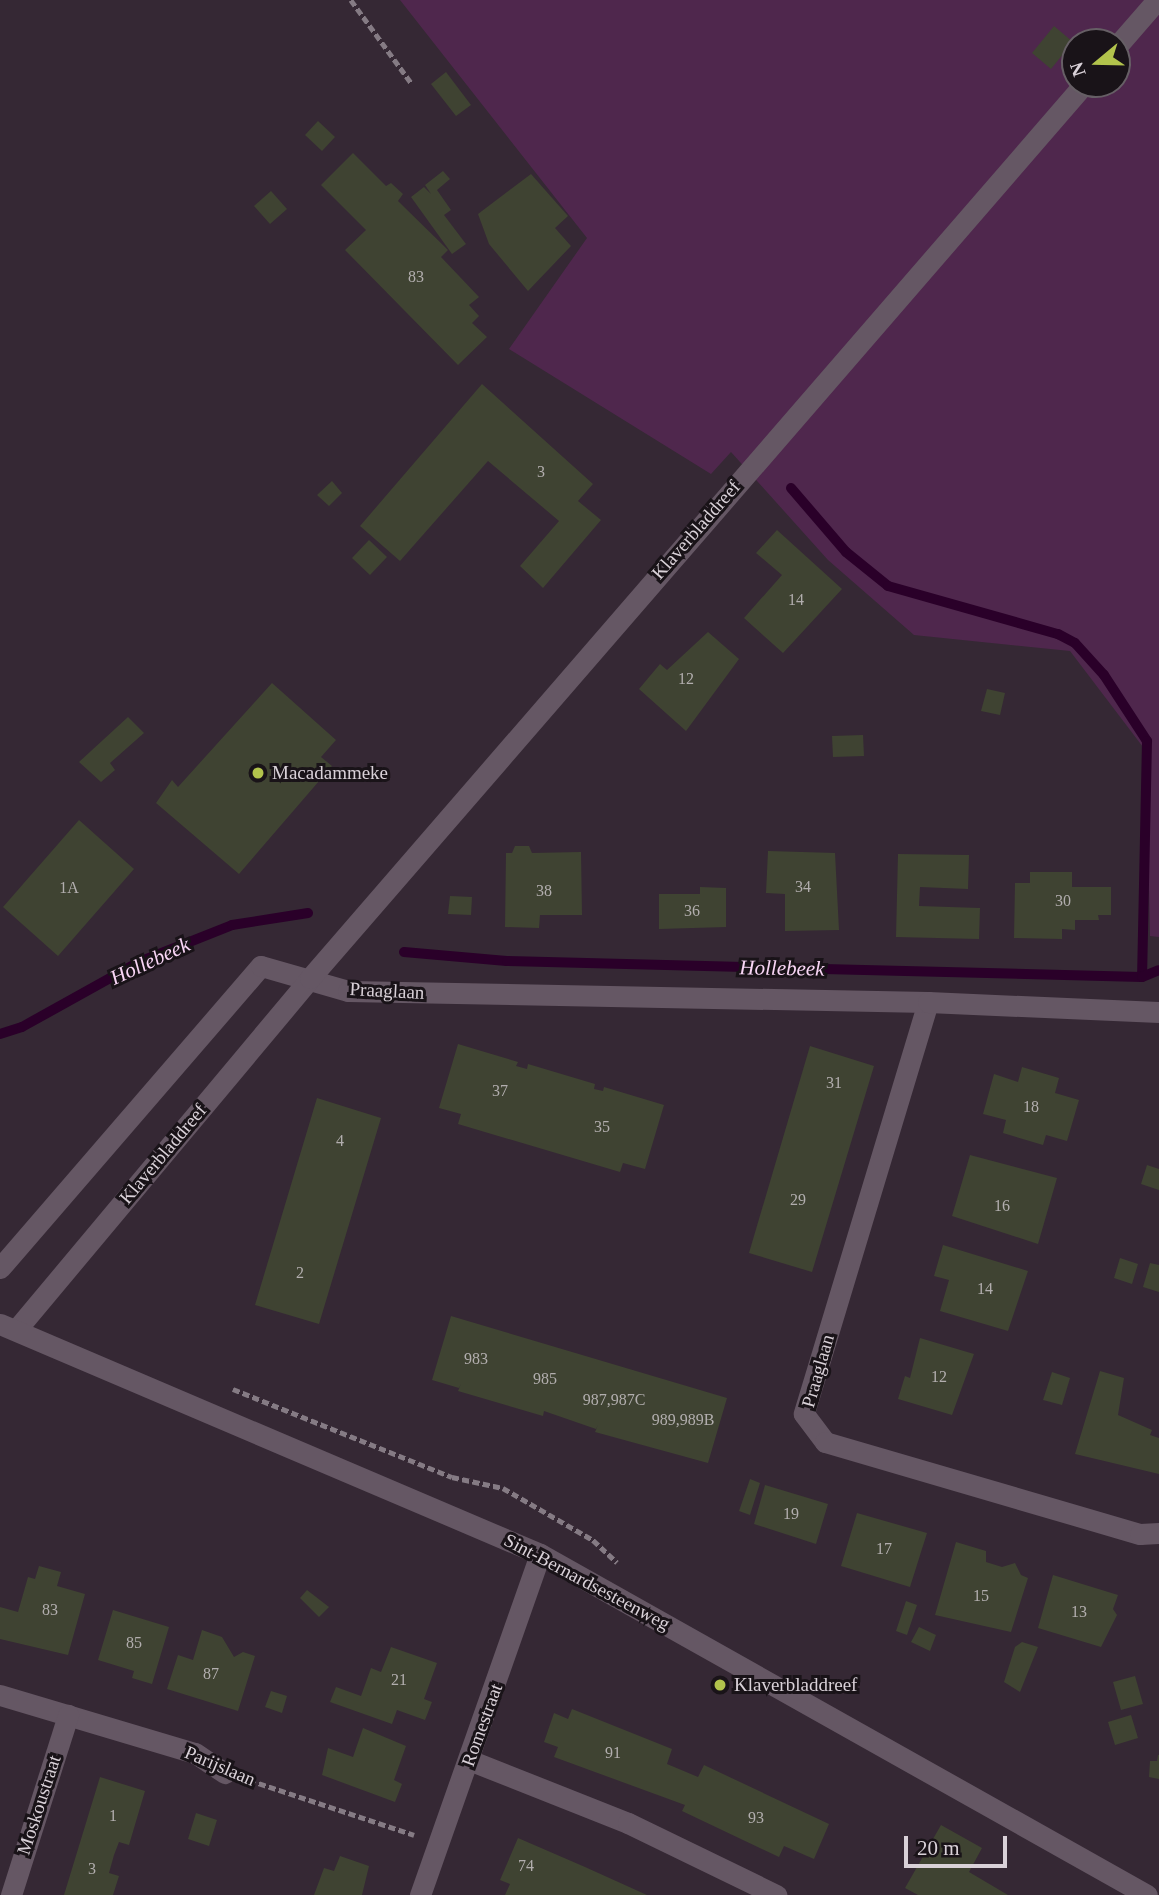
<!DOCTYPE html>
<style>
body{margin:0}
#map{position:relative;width:1159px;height:1895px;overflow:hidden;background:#352834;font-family:Georgia,serif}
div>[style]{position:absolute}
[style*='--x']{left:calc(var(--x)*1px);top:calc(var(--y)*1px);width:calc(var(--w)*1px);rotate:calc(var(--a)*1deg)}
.green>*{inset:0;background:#4f274d}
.stream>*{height:10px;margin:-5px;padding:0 5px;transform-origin:5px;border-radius:5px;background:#2a0029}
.building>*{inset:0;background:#3f4332}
.path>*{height:4.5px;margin-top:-2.25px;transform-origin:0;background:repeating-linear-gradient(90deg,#857b84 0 7px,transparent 0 10.5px)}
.minor>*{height:21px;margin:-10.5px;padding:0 10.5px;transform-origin:10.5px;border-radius:10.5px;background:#655764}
.secondary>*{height:21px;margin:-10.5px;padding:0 10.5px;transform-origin:10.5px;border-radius:10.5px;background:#655764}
.dots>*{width:19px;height:19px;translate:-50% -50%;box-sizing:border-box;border:4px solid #191318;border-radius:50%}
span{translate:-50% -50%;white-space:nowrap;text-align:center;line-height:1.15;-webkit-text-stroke:6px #191318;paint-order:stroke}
.number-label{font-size:16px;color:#b2aeae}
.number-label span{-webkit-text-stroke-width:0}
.street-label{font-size:19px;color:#d9d1d8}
.poi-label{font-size:19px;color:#d9d1d8}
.left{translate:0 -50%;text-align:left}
.water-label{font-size:21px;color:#f9d6f6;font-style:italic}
.north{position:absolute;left:1061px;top:28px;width:70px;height:70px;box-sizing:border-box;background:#191318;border:2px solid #665f65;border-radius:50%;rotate:251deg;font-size:19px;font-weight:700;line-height:28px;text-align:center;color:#d9d1d8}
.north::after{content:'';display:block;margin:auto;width:24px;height:32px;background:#b2c34c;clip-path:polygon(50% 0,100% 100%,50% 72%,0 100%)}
.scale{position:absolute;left:904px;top:1836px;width:103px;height:32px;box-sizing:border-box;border:4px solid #d9d1d8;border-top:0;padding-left:9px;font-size:21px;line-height:24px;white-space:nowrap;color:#d9d1d8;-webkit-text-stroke:5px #191318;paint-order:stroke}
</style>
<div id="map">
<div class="green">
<i style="clip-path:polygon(evenodd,400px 0,1159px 0,1159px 937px,1150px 936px,1146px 751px,1070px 651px,914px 635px,828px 560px,731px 452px,711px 474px,509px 349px,587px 238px,400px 0,1075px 42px,1117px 42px,1117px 84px,1075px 84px,1075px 42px)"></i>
</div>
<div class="stream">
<i style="--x:791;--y:488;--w:84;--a:49.3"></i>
<i style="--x:846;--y:552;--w:54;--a:39"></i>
<i style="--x:888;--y:586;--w:177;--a:15.8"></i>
<i style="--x:1058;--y:634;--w:19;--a:28"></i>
<i style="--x:1075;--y:643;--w:43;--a:47.8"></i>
<i style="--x:1104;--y:675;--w:79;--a:56.9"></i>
<i style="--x:1147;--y:741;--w:236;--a:91.2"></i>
<i style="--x:404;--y:952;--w:103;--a:5"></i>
<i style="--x:507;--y:961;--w:635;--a:1.44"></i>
<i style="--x:1142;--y:977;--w:18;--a:-22"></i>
<i style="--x:0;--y:1034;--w:23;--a:-18"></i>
<i style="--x:22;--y:1027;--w:134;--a:-29.1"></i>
<i style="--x:139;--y:962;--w:100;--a:-21.7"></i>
<i style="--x:232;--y:925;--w:77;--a:-9"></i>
</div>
<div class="building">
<i style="clip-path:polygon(1054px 26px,1073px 42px,1051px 69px,1032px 53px)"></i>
<i style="clip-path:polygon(446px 72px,471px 105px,456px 116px,431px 84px)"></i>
<i style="clip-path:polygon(318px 121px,335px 137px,322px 151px,305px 135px)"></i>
<i style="clip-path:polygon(353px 153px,386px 186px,391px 183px,403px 194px,398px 201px,448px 250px,441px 257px,479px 297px,469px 305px,479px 316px,472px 323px,487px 337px,458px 365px,345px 250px,366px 230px,321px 185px)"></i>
<i style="clip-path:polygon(443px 171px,450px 179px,437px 190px,451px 210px,444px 215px,466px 244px,452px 254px,411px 197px,424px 187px,431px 194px,425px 185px)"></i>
<i style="clip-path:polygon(531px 174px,568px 216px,555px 228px,571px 246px,528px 291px,489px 244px,478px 214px)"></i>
<i style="clip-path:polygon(271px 191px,287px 209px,270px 224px,254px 206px)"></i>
<i style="clip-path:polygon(482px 384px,593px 484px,578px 501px,601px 520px,543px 588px,520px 566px,559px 521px,488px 461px,400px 561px,360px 526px)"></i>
<i style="clip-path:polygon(332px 481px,342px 493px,329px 506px,317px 495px)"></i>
<i style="clip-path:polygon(777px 530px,842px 589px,783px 653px,744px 618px,782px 575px,756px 553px)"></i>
<i style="clip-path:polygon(369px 540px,387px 557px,370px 575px,352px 558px)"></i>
<i style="clip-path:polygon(708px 632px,739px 659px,686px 731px,639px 689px,660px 664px,667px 670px)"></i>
<i style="clip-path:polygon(272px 683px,336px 740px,321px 757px,332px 766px,239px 874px,156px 803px,172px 780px,178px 787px)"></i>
<i style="clip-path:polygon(987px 689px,1005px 693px,1000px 715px,981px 711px)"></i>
<i style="clip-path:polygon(128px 717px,144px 733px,110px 763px,115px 770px,101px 782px,79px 762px)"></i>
<i style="clip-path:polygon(863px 735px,864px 756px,833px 757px,832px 736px)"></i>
<i style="clip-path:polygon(79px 820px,134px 869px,58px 956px,3px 907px)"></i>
<i style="clip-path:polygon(515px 846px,529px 846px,532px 853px,581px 852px,582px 915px,540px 915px,539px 928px,505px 927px,506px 853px,512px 853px)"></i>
<i style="clip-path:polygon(768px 851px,835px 853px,839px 930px,785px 931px,785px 894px,766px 893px)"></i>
<i style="clip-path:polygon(898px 854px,969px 855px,968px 889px,920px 887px,919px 906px,980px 908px,979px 939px,896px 937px)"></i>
<i style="clip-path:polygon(1030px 872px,1072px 872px,1072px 887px,1111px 887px,1111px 915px,1098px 915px,1099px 920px,1075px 920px,1075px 930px,1062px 929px,1062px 939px,1014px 938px,1015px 883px,1030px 883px)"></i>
<i style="clip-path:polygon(700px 887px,726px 888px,726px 927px,659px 929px,659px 894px,700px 894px)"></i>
<i style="clip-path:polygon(450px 896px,472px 897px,471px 915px,448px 914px)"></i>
<i style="clip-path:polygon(458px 1044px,518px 1062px,516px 1066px,527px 1069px,528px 1064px,595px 1084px,594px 1089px,603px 1091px,604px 1087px,664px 1105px,645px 1169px,623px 1163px,620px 1172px,458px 1124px,461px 1114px,439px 1108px)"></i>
<i style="clip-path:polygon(810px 1046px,874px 1066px,812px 1272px,749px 1253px)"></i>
<i style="clip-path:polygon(1022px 1067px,1059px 1078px,1055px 1093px,1079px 1100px,1067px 1141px,1046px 1135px,1043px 1145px,1003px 1133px,1006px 1120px,983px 1114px,994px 1074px,1018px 1082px)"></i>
<i style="clip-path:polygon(317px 1098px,381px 1118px,319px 1324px,255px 1305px)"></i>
<i style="clip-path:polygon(970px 1155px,1057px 1178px,1038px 1244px,952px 1216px)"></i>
<i style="clip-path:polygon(1147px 1165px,1159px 1169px,1159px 1190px,1141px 1184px)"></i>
<i style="clip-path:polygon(943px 1245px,1028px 1271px,1008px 1331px,940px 1311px,949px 1280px,934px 1276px)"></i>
<i style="clip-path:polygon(1120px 1258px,1138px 1264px,1132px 1284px,1114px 1278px)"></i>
<i style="clip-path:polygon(1150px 1263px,1159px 1265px,1159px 1292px,1143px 1287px)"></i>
<i style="clip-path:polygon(451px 1316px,727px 1398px,708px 1463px,595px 1432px,598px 1425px,596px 1429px,544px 1411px,543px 1416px,458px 1391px,461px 1384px,459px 1388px,432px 1380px)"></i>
<i style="clip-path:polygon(920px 1338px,974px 1354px,952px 1415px,898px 1399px,905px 1376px,910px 1378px)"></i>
<i style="clip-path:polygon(1100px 1371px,1124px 1378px,1118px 1415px,1152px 1430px,1150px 1435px,1159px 1438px,1159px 1474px,1075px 1454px)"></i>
<i style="clip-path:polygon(1052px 1372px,1070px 1378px,1062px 1405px,1043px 1400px)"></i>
<i style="clip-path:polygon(750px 1479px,760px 1483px,750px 1515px,739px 1511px)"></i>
<i style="clip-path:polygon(765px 1485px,828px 1504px,816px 1544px,754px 1524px)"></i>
<i style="clip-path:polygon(857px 1513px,927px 1533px,910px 1587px,841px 1566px)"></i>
<i style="clip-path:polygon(956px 1542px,986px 1551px,986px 1562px,1002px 1567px,1015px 1563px,1021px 1575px,1028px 1578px,1011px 1632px,935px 1615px)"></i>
<i style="clip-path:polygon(39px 1566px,61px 1572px,57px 1586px,85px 1594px,68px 1655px,0 1639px,0 1607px,18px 1612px,28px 1577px,35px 1579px)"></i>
<i style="clip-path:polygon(1053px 1575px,1118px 1595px,1113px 1609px,1117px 1615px,1101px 1647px,1038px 1628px)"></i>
<i style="clip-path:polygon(307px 1590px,329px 1607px,319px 1617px,300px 1598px)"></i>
<i style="clip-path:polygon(906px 1601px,917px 1605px,907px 1635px,896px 1631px)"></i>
<i style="clip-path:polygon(113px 1610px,169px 1627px,152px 1684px,132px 1678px,134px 1671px,98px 1660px)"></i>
<i style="clip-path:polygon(919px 1627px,936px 1635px,930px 1651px,911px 1642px)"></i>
<i style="clip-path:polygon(202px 1630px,222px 1637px,234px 1657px,243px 1652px,255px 1656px,238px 1711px,167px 1689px,178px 1655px,193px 1660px)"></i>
<i style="clip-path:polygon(1022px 1642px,1038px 1647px,1020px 1692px,1004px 1682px,1015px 1647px)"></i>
<i style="clip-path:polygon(391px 1647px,437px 1663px,424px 1699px,432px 1702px,425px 1720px,397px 1710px,392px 1724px,330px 1702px,336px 1687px,361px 1696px,371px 1668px,381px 1672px)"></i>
<i style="clip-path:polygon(1135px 1676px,1143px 1704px,1121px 1710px,1113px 1682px)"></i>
<i style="clip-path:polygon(271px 1691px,287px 1696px,282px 1713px,265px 1707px)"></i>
<i style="clip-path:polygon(572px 1709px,672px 1749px,667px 1764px,698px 1777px,704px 1765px,829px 1824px,814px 1859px,784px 1846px,779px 1857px,682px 1811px,685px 1805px,554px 1757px,558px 1747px,544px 1742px,554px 1713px,568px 1719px)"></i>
<i style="clip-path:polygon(1131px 1715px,1138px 1738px,1115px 1745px,1108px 1722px)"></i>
<i style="clip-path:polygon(363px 1728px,406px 1746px,394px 1780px,402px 1784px,395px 1802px,322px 1775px,328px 1748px,353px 1757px)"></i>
<i style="clip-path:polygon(1158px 1755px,1159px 1755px,1159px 1779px,1149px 1777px,1150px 1761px,1157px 1761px)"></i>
<i style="clip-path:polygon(100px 1777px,145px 1791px,129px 1845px,119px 1842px,114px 1855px,109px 1873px,119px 1876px,113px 1895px,64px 1895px)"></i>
<i style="clip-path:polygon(196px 1813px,217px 1820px,209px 1846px,188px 1839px)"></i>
<i style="clip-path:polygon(941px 1825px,982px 1848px,969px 1872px,1008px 1895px,918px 1895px,905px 1888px)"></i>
<i style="clip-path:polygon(518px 1838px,585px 1867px,647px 1895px,505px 1895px,510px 1884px,500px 1880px)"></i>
<i style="clip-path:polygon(340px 1856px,369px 1866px,362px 1895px,314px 1895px,324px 1868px,334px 1871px)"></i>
</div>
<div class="path">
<i style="--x:351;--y:0;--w:104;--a:54"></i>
<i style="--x:233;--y:1389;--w:236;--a:21.9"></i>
<i style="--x:452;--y:1477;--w:52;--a:12.2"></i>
<i style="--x:503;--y:1488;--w:104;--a:30"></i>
<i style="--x:593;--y:1540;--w:33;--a:43"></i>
<i style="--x:249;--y:1780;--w:174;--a:18.4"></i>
</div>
<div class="minor">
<i style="--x:1117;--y:46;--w:61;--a:-49"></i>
<i style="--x:928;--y:1002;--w:430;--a:106.8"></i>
<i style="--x:804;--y:1414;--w:35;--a:53"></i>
<i style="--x:825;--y:1442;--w:328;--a:16.3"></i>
<i style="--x:1140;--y:1534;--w:19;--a:-3"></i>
<i style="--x:0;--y:1268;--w:399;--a:-49.2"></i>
<i style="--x:261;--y:966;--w:91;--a:16"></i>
<i style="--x:348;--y:991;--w:580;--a:1.09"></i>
<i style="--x:928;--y:1002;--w:231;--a:2.5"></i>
<i style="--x:16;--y:1330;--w:459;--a:-50.1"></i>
<i style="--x:310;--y:978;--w:1183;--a:-49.11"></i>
<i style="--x:0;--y:1695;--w:203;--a:16.6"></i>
<i style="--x:195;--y:1753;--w:36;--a:34"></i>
<i style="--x:469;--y:1760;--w:171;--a:21.6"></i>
<i style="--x:628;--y:1823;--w:165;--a:25.9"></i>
<i style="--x:11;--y:1895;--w:189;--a:-72.4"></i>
<i style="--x:420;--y:1895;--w:361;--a:-70.6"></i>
</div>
<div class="secondary">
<i style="--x:0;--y:1324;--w:587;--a:23.07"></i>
<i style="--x:540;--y:1554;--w:696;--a:29.33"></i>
</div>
<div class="dots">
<i style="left:258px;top:773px;background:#b2c34c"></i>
<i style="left:720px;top:1685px;background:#b2c34c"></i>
</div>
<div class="number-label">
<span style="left:416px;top:277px">83</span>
<span style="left:541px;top:472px">3</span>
<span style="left:796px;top:600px">14</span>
<span style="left:686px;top:679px">12</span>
<span style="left:803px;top:887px">34</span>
<span style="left:69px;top:888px">1A</span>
<span style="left:544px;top:891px">38</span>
<span style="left:1063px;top:901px">30</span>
<span style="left:692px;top:911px">36</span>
<span style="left:834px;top:1083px">31</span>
<span style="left:500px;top:1091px">37</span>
<span style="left:1031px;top:1107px">18</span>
<span style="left:602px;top:1127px">35</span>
<span style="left:340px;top:1141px">4</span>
<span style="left:798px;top:1200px">29</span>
<span style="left:1002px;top:1206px">16</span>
<span style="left:300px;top:1273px">2</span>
<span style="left:985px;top:1289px">14</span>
<span style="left:476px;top:1359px">983</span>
<span style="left:939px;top:1377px">12</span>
<span style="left:545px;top:1379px">985</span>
<span style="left:614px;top:1400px">987,987C</span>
<span style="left:683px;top:1420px">989,989B</span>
<span style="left:791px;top:1514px">19</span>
<span style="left:884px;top:1549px">17</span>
<span style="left:981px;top:1596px">15</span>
<span style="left:50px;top:1610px">83</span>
<span style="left:1079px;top:1612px">13</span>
<span style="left:134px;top:1643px">85</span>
<span style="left:211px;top:1674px">87</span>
<span style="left:399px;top:1680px">21</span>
<span style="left:613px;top:1753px">91</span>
<span style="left:113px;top:1816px">1</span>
<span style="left:756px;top:1818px">93</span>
<span style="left:526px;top:1866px">74</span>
<span style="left:92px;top:1869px">3</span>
</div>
<div class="street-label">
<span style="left:696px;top:530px;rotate:-49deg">Klaverbladdreef</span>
<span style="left:387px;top:991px;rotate:3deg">Praaglaan</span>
<span style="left:163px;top:1154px;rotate:-50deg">Klaverbladdreef</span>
<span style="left:818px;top:1371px;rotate:-74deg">Praaglaan</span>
<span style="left:587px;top:1582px;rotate:28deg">Sint-Bernardsesteenweg</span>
<span style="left:482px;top:1725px;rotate:-70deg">Romestraat</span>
<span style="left:220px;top:1766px;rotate:23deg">Parijslaan</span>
<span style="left:39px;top:1805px;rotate:-72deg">Moskoustraat</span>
</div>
<div class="poi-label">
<span class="left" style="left:272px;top:773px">Macadammeke</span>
<span class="left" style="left:734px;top:1685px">Klaverbladdreef</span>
</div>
<div class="water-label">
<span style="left:150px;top:961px;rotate:-25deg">Hollebeek</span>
<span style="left:782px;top:968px;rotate:1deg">Hollebeek</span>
</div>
<div class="north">N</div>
<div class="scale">20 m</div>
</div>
